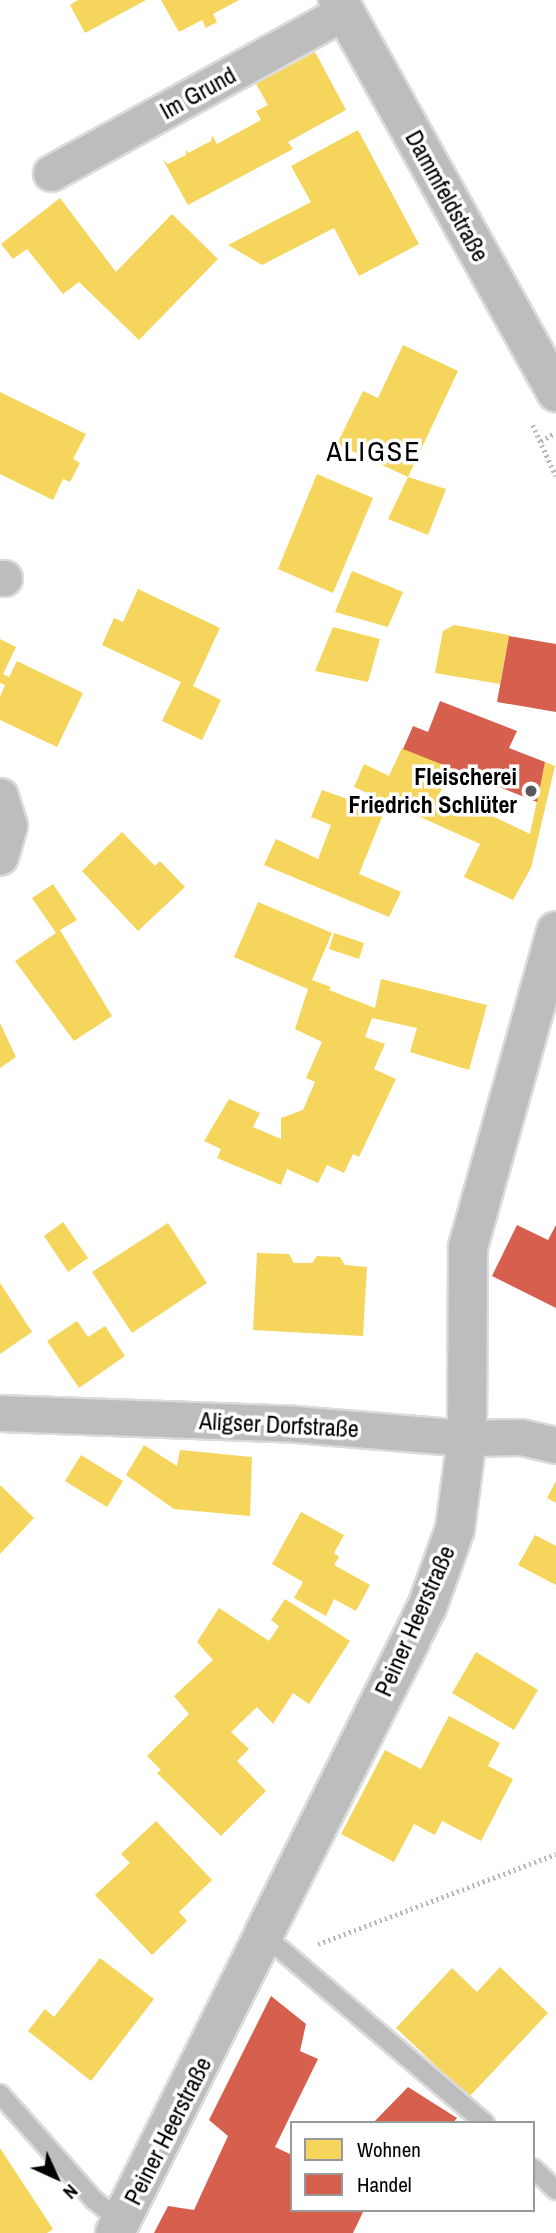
<!DOCTYPE html>
<meta charset="utf-8">
<style>
body{margin:0}
#map{position:relative;width:556px;height:2233px;overflow:hidden;background:#fff;font-family:"Archivo Narrow",sans-serif}
div>[style]{position:absolute}
[style*='--x']{left:calc(var(--x)*1px);top:calc(var(--y)*1px);width:calc(var(--w)*1px);rotate:calc(var(--a)*1deg)}
.homes>*{inset:0;background:#f6d55c}
.shops>*{inset:0;background:#d6604d}
.path>*{height:4.5px;margin-top:-2.25px;transform-origin:0;background:repeating-linear-gradient(90deg,#b8b8b8 0 2px,transparent 0 5.5px)}
.roads{filter:drop-shadow(2px 0 #dbdbdb) drop-shadow(-2px 0 #dbdbdb) drop-shadow(0 2px #dbdbdb) drop-shadow(0 -2px #dbdbdb)}
.service>*{height:18px;margin:-9px;padding:0 9px;transform-origin:9px;border-radius:9px;background:#bdbdbd}
.minor>*{height:35px;margin:-17.5px;padding:0 17.5px;transform-origin:17.5px;border-radius:17.5px;background:#bdbdbd}
.tertiary>*{height:38px;margin:-19px;padding:0 19px;transform-origin:19px;border-radius:19px;background:#bdbdbd}
.primary>*{height:38px;margin:-19px;padding:0 19px;transform-origin:19px;border-radius:19px;background:#bdbdbd}
.dots>*{width:19px;height:19px;translate:-50% -50%;box-sizing:border-box;border:4px solid #fff;border-radius:50%}
span{translate:-50% -50%;white-space:nowrap;text-align:center;line-height:1.15;-webkit-text-stroke:7px #fff;paint-order:stroke}
.street-label{font-size:24px;color:#000}
.poi-label{font-size:24px;color:#000;font-weight:700}
.right{translate:-100% -50%;text-align:right}
.quarter-label{font-size:28px;color:#000;letter-spacing:2px}
.legend{position:absolute;left:290px;top:2121px;width:245px;height:91px;box-sizing:border-box;background:#fff;border:2px solid #999;margin:0;padding:9px 12px;list-style:none;font-size:21px;color:#000}
.legend li{display:flex;align-items:center;gap:14px;height:35px}
.legend b{width:35px;border:2px solid #999}
.north{position:absolute;left:21px;top:2142px;width:70px;height:70px;-webkit-text-stroke:5px #fff;paint-order:stroke;rotate:135deg;font-size:19px;font-weight:700;line-height:28px;text-align:center;color:#000}
.north::after{content:'';display:block;margin:auto;width:24px;height:32px;background:#000;clip-path:polygon(50% 0,100% 100%,50% 72%,0 100%)}
</style>
<div id="map">
<div class="homes">
<i style="clip-path:polygon(78px 0,146px 0,85px 33px,70px 5px)"></i>
<i style="clip-path:polygon(161px 0,239px 0,213px 14px,217px 22px,206px 28px,202px 20px,179px 32px)"></i>
<i style="clip-path:polygon(315px 52px,346px 110px,288px 142px,293px 149px,188px 205px,163px 160px,168px 164px,186px 155px,186px 149px,188px 153px,211px 141px,212px 135px,217px 144px,261px 120px,256px 111px,268px 105px,256px 84px)"></i>
<i style="clip-path:polygon(358px 130px,419px 244px,359px 276px,334px 228px,262px 265px,228px 245px,311px 202px,291px 166px)"></i>
<i style="clip-path:polygon(60px 198px,116px 272px,172px 214px,218px 259px,139px 340px,79px 282px,63px 294px,27px 249px,13px 259px,1px 244px)"></i>
<i style="clip-path:polygon(403px 345px,458px 371px,408px 477px,446px 489px,428px 535px,388px 519px,408px 477px,337px 444px,363px 391px,378px 398px)"></i>
<i style="clip-path:polygon(0 392px,86px 434px,73px 459px,80px 463px,70px 482px,63px 479px,53px 500px,0 474px)"></i>
<i style="clip-path:polygon(317px 474px,373px 498px,333px 593px,278px 569px)"></i>
<i style="clip-path:polygon(352px 571px,403px 592px,388px 627px,335px 612px)"></i>
<i style="clip-path:polygon(138px 589px,220px 628px,193px 686px,221px 700px,202px 740px,162px 721px,181px 682px,102px 645px,114px 618px,123px 622px)"></i>
<i style="clip-path:polygon(454px 625px,509px 635px,500px 684px,435px 673px,443px 631px)"></i>
<i style="clip-path:polygon(333px 627px,380px 639px,368px 682px,315px 671px)"></i>
<i style="clip-path:polygon(0 639px,16px 647px,3px 674px,9px 677px,17px 661px,83px 693px,57px 747px,0 720px,0 697px,5px 685px,0 683px)"></i>
<i style="clip-path:polygon(402px 748px,452px 768px,438px 797px,444px 799px,446px 794px,530px 834px,545px 762px,555px 766px,531px 868px,513px 900px,464px 877px,480px 844px,354px 787px,364px 764px,389px 776px)"></i>
<i style="clip-path:polygon(322px 790px,384px 812px,359px 874px,401px 892px,389px 917px,264px 865px,276px 839px,318px 859px,331px 825px,311px 817px)"></i>
<i style="clip-path:polygon(122px 832px,155px 866px,160px 861px,185px 887px,138px 931px,82px 871px)"></i>
<i style="clip-path:polygon(53px 884px,77px 920px,60px 930px,112px 1016px,74px 1041px,15px 961px,56px 933px,32px 898px)"></i>
<i style="clip-path:polygon(258px 902px,332px 933px,312px 980px,331px 987px,329px 990px,375px 1008px,381px 979px,487px 1005px,469px 1070px,410px 1052px,417px 1028px,372px 1018px,365px 1037px,385px 1044px,374px 1069px,396px 1079px,359px 1157px,353px 1154px,344px 1173px,327px 1165px,318px 1183px,287px 1169px,281px 1185px,217px 1158px,221px 1149px,204px 1141px,229px 1099px,260px 1113px,253px 1127px,281px 1139px,281px 1118px,303px 1110px,315px 1082px,306px 1078px,322px 1042px,295px 1029px,308px 989px,234px 957px)"></i>
<i style="clip-path:polygon(334px 933px,364px 943px,359px 959px,329px 949px)"></i>
<i style="clip-path:polygon(0 1023px,16px 1057px,0 1068px)"></i>
<i style="clip-path:polygon(63px 1222px,88px 1258px,68px 1272px,44px 1236px)"></i>
<i style="clip-path:polygon(168px 1223px,207px 1283px,132px 1333px,92px 1272px)"></i>
<i style="clip-path:polygon(257px 1253px,289px 1254px,294px 1263px,312px 1263px,317px 1256px,340px 1257px,345px 1265px,367px 1267px,363px 1336px,253px 1330px)"></i>
<i style="clip-path:polygon(0 1283px,32px 1332px,0 1354px)"></i>
<i style="clip-path:polygon(77px 1321px,88px 1337px,105px 1326px,125px 1356px,79px 1388px,47px 1341px)"></i>
<i style="clip-path:polygon(144px 1445px,177px 1466px,180px 1450px,252px 1457px,250px 1516px,174px 1509px,126px 1475px)"></i>
<i style="clip-path:polygon(81px 1455px,123px 1481px,107px 1507px,65px 1481px)"></i>
<i style="clip-path:polygon(556px 1481px,556px 1503px,547px 1498px)"></i>
<i style="clip-path:polygon(0 1485px,34px 1518px,0 1554px)"></i>
<i style="clip-path:polygon(301px 1512px,344px 1535px,334px 1553px,339px 1557px,334px 1565px,370px 1585px,356px 1611px,334px 1599px,326px 1616px,294px 1598px,303px 1582px,272px 1564px)"></i>
<i style="clip-path:polygon(535px 1535px,556px 1546px,556px 1585px,518px 1565px)"></i>
<i style="clip-path:polygon(285px 1599px,350px 1641px,309px 1704px,293px 1693px,273px 1724px,257px 1707px,231px 1732px,249px 1749px,237px 1761px,266px 1791px,221px 1836px,157px 1773px,161px 1770px,147px 1756px,189px 1714px,174px 1696px,213px 1660px,197px 1642px,219px 1608px,269px 1641px,279px 1626px,271px 1620px)"></i>
<i style="clip-path:polygon(476px 1652px,538px 1690px,514px 1730px,452px 1693px)"></i>
<i style="clip-path:polygon(449px 1716px,500px 1743px,488px 1766px,513px 1779px,481px 1841px,442px 1821px,435px 1835px,414px 1824px,394px 1862px,341px 1834px,385px 1750px,421px 1769px)"></i>
<i style="clip-path:polygon(156px 1821px,212px 1880px,179px 1912px,187px 1921px,152px 1955px,95px 1895px,130px 1863px,121px 1854px)"></i>
<i style="clip-path:polygon(100px 1958px,154px 1999px,91px 2081px,28px 2031px,45px 2009px,54px 2017px)"></i>
<i style="clip-path:polygon(500px 1967px,548px 2013px,469px 2097px,396px 2028px,452px 1968px,477px 1992px)"></i>
<i style="clip-path:polygon(0 2148px,53px 2229px,47px 2233px,0 2233px)"></i>
</div>
<div class="shops">
<i style="clip-path:polygon(509px 636px,556px 644px,556px 712px,497px 702px)"></i>
<i style="clip-path:polygon(440px 701px,517px 731px,509px 748px,545px 762px,537px 802px,403px 749px,413px 726px,428px 732px)"></i>
<i style="clip-path:polygon(517px 1225px,548px 1240px,556px 1225px,556px 1308px,492px 1276px)"></i>
<i style="clip-path:polygon(271px 1996px,306px 2024px,300px 2051px,318px 2059px,275px 2147px,292px 2155px,292px 2210px,364px 2210px,353px 2233px,154px 2233px,168px 2206px,194px 2210px,228px 2136px,209px 2120px)"></i>
<i style="clip-path:polygon(408px 2087px,457px 2118px,453px 2123px,373px 2123px)"></i>
</div>
<div class="path">
<i style="--x:533;--y:425;--w:56;--a:65.7"></i>
<i style="--x:541;--y:441;--w:16;--a:-30"></i>
<i style="--x:318;--y:1944;--w:254;--a:-20.7"></i>
</div>
<div class="roads">
<div class="service">
<i style="--x:265;--y:1936;--w:289;--a:40.4"></i>
<i style="--x:0;--y:2094;--w:142;--a:48.4"></i>
<i style="--x:94;--y:2200;--w:36;--a:38"></i>
<i style="--x:533;--y:2168;--w:32;--a:44"></i>
</div>
<div class="minor">
<i style="--x:51;--y:173;--w:334;--a:-28.8"></i>
<i style="--x:0;--y:578;--w:4;--a:0"></i>
<i style="--x:0;--y:796;--w:30;--a:73"></i>
<i style="--x:9;--y:825;--w:33;--a:106"></i>
<i style="--x:0;--y:1413;--w:295;--a:2.1"></i>
<i style="--x:295;--y:1424;--w:173;--a:4.7"></i>
<i style="--x:467;--y:1438;--w:54;--a:-1.1"></i>
<i style="--x:521;--y:1437;--w:36;--a:13"></i>
</div>
<div class="tertiary">
<i style="--x:115;--y:2233;--w:699;--a:-63.51"></i>
<i style="--x:427;--y:1607;--w:83;--a:-70.3"></i>
<i style="--x:455;--y:1529;--w:92;--a:-82.5"></i>
<i style="--x:467;--y:1438;--w:191;--a:-89.7"></i>
<i style="--x:468;--y:1247;--w:328;--a:-74.4"></i>
</div>
<div class="primary">
<i style="--x:338;--y:0;--w:449;--a:60.9"></i>
</div>
</div>
<div class="dots">
<i style="left:531px;top:791px;background:#595959"></i>
</div>
<div class="street-label">
<span style="left:198px;top:93px;rotate:-29deg">Im Grund</span>
<span style="left:447px;top:196px;rotate:61deg">Dammfeldstraße</span>
<span style="left:279px;top:1425px;rotate:3deg">Aligser Dorfstraße</span>
<span style="left:415px;top:1621px;rotate:-66deg">Peiner Heerstraße</span>
<span style="left:168px;top:2131px;rotate:-63deg">Peiner Heerstraße</span>
</div>
<div class="poi-label">
<span class="right" style="left:517px;top:791px">Fleischerei<br>Friedrich Schlüter</span>
</div>
<div class="quarter-label">
<span style="left:374px;top:451px">ALIGSE</span>
</div>
<ul class="legend">
<li><b style="height:19px;background:#f6d55c"></b>Wohnen</li>
<li><b style="height:19px;background:#d6604d"></b>Handel</li>
</ul>
<div class="north">N</div>
</div>
